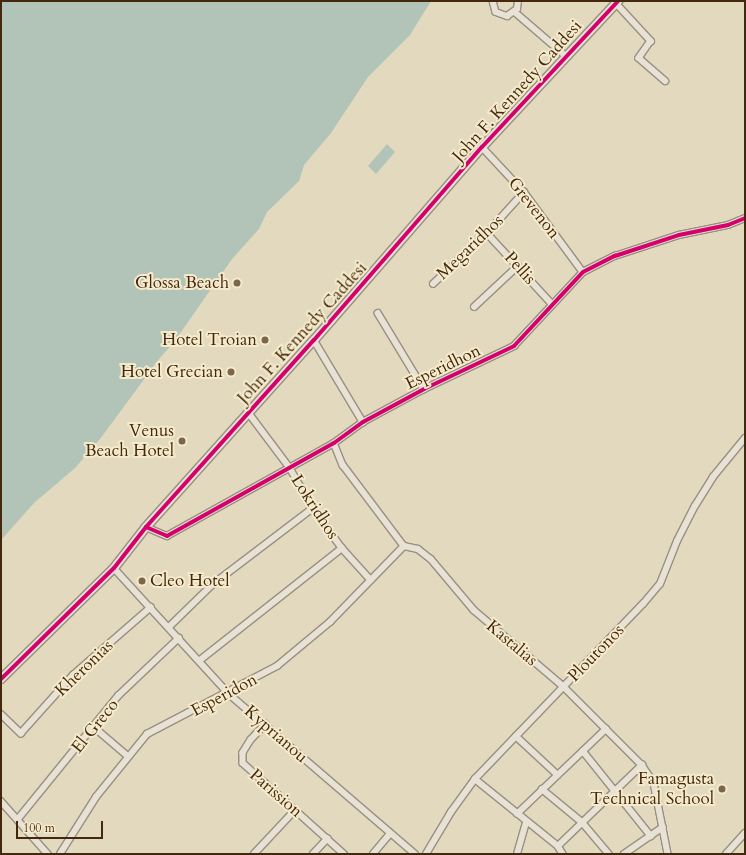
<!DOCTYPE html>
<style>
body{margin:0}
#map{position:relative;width:746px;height:855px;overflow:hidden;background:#e2d9bf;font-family:Cardo,serif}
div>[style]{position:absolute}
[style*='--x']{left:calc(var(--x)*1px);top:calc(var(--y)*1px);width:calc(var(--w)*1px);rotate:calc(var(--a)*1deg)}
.water>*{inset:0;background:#b1c4b7}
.roads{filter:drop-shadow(1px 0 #99907e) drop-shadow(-1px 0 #99907e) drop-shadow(0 1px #99907e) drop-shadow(0 -1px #99907e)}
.street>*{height:5.5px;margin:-2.75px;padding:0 2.75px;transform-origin:2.75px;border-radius:2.75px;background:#e7e2d5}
.secondary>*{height:8px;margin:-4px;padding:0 4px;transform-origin:4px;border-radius:4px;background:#e7e2d5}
.cycleway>*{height:4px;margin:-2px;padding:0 2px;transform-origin:2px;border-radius:2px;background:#d6006c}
.dots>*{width:11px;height:11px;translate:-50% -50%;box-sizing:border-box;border:2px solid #f5ebcc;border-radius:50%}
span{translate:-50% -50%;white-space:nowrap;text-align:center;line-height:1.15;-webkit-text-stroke:4px #f5ebcc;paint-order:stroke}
.street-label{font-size:17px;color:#44280e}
.poi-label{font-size:17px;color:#44280e}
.right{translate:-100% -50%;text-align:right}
.left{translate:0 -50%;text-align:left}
.frame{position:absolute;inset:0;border:2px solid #44280e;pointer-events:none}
.scale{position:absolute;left:16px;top:821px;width:87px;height:18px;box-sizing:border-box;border:2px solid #44280e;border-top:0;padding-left:5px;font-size:12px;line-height:14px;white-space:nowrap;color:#44280e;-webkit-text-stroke:3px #f5ebcc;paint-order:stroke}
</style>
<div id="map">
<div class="water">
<i style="clip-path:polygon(1px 1px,431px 1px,410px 35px,368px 77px,331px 133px,304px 165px,299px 181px,267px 212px,259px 229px,232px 259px,174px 342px,159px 359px,100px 439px,75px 468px,34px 503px,1px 540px)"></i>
<i style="clip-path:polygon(387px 144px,395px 152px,376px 174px,368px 166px)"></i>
</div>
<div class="roads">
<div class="street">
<i style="--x:493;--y:1;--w:11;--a:75"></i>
<i style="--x:496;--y:12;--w:12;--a:20"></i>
<i style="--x:507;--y:16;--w:12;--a:-35"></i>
<i style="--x:517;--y:9;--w:8;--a:-83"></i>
<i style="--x:616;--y:3;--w:52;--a:47.4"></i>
<i style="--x:651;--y:41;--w:21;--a:125"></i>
<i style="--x:639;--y:58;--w:35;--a:41"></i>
<i style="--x:515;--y:12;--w:67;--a:40.8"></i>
<i style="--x:482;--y:147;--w:62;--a:47"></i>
<i style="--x:524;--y:192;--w:99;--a:53.6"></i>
<i style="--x:487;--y:233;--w:96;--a:47.5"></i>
<i style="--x:433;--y:284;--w:74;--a:-43.4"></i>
<i style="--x:487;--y:233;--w:55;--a:-47.9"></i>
<i style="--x:474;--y:307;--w:60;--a:-43"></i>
<i style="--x:378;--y:313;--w:89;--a:58.8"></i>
<i style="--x:314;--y:340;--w:96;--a:59.1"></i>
<i style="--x:248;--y:412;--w:70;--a:53.1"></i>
<i style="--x:290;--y:468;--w:46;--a:60.1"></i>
<i style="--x:313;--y:508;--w:49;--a:54.1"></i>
<i style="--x:342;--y:548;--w:43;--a:47.8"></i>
<i style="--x:334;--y:443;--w:24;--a:68"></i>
<i style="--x:343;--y:465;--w:101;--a:53"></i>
<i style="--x:404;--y:546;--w:14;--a:12"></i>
<i style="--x:418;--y:549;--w:16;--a:38"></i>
<i style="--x:431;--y:559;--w:67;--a:49.9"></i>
<i style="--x:474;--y:610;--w:118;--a:40.5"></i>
<i style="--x:564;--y:687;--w:110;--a:45"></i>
<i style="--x:642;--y:765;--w:22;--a:56"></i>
<i style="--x:654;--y:783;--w:72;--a:78.8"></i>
<i style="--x:146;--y:527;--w:23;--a:23"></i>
<i style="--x:167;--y:536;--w:191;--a:-29.1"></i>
<i style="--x:334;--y:443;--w:36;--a:-36"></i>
<i style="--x:363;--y:422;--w:69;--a:-28.4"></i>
<i style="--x:424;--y:389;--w:100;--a:-25.5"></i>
<i style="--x:514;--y:346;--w:101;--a:-47"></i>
<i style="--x:583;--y:272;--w:36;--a:-27"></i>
<i style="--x:615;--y:256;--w:67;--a:-18.2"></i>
<i style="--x:679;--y:235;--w:50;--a:-11.5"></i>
<i style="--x:728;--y:225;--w:18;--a:-22"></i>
<i style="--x:114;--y:568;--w:169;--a:47.6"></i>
<i style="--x:228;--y:693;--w:247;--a:40.7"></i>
<i style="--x:169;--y:627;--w:60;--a:-44.3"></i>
<i style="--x:212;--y:585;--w:127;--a:-37.3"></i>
<i style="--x:199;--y:661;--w:182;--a:-38.3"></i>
<i style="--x:1;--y:714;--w:28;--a:44"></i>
<i style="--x:21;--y:733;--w:78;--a:-48.1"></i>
<i style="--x:73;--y:675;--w:103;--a:-41.1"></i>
<i style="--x:266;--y:724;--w:22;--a:133"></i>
<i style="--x:251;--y:740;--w:15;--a:122"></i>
<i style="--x:243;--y:753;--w:10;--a:90"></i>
<i style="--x:243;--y:763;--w:136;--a:42"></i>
<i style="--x:94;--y:727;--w:45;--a:40.5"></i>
<i style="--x:516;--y:736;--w:57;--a:42.9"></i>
<i style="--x:583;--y:751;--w:109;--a:51.3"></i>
<i style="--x:475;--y:779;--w:107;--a:38.9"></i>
<i style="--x:558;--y:846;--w:9;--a:58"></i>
<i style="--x:542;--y:789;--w:52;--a:39.5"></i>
<i style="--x:582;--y:822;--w:42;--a:49.8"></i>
<i style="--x:1;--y:801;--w:71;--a:48.4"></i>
<i style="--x:517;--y:814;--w:123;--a:-43.7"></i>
<i style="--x:18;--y:819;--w:159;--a:-50.9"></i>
<i style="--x:118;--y:696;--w:84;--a:-43.6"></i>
<i style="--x:558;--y:846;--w:117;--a:-44"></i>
<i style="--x:60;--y:854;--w:67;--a:-57.7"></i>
<i style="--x:96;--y:797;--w:81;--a:-51"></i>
<i style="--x:147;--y:734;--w:147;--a:-27.6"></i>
<i style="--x:277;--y:666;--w:69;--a:-39.7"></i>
<i style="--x:330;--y:622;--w:106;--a:-45.8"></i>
<i style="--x:254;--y:854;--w:60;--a:-47"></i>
<i style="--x:313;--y:854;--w:21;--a:-47"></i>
<i style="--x:373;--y:854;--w:26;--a:-50"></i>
<i style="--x:426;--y:854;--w:49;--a:-59.2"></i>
<i style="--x:451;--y:812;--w:41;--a:-54"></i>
<i style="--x:475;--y:779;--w:243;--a:-46.2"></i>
<i style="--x:643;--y:604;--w:26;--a:-50"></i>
<i style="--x:660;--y:584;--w:46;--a:-68.4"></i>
<i style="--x:677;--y:541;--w:39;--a:-63"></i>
<i style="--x:695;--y:506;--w:34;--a:-58"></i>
<i style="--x:713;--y:477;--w:50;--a:-50.6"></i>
<i style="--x:517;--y:854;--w:33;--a:-74"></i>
<i style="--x:624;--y:854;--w:47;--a:-34.7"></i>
<i style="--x:726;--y:854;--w:28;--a:-48"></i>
</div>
<div class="secondary">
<i style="--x:1;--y:679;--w:158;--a:-44.5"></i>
<i style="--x:114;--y:568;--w:52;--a:-52"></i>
<i style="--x:146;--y:527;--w:251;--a:-48.1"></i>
<i style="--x:314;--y:340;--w:256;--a:-49"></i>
<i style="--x:482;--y:147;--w:200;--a:-47"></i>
</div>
</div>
<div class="cycleway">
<i style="--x:146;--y:527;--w:23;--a:23"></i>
<i style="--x:167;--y:536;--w:191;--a:-29.1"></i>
<i style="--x:334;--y:443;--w:36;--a:-36"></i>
<i style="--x:363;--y:422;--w:69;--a:-28.4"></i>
<i style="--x:424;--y:389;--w:100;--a:-25.5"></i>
<i style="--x:514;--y:346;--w:101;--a:-47"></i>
<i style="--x:583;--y:272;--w:36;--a:-27"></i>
<i style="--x:615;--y:256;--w:67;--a:-18.2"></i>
<i style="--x:679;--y:235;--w:50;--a:-11.5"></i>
<i style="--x:728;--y:225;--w:18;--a:-22"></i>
<i style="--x:1;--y:679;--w:158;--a:-44.5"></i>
<i style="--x:114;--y:568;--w:52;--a:-52"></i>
<i style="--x:146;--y:527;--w:251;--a:-48.1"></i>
<i style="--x:314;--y:340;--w:256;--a:-49"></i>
<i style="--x:482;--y:147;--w:200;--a:-47"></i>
</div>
<div class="dots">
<i style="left:237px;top:283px;background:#7b664c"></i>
<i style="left:265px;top:340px;background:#7b664c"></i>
<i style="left:231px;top:372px;background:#7b664c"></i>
<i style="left:182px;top:441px;background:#7b664c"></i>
<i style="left:142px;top:581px;background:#7b664c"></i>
<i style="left:722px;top:789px;background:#7b664c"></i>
</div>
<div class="street-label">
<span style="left:517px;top:91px;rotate:-48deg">John F. Kennedy Caddesi</span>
<span style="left:534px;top:208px;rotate:52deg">Grevenon</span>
<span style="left:470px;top:247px;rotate:-44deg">Megaridhos</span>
<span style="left:520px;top:268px;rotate:48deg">Pellis</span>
<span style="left:302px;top:333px;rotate:-48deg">John F. Kennedy Caddesi</span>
<span style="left:443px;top:367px;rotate:-26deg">Esperidhon</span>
<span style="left:315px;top:507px;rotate:57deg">Lokridhos</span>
<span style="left:512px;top:643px;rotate:40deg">Kastalias</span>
<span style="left:596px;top:653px;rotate:-46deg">Ploutonos</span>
<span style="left:84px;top:668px;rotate:-44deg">Kheronias</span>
<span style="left:224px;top:695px;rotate:-28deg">Esperidon</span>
<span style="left:95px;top:726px;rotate:-51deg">El Greco</span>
<span style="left:276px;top:734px;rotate:41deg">Kyprianou</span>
<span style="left:276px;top:793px;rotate:41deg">Parission</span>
</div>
<div class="poi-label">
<span class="right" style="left:229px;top:283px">Glossa Beach</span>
<span class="right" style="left:257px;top:340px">Hotel Troian</span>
<span class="right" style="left:223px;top:372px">Hotel Grecian</span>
<span class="right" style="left:174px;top:441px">Venus<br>Beach Hotel</span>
<span class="left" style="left:150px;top:581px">Cleo Hotel</span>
<span class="right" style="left:714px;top:789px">Famagusta<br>Technical School</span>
</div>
<div class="frame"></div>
<div class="scale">100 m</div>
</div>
